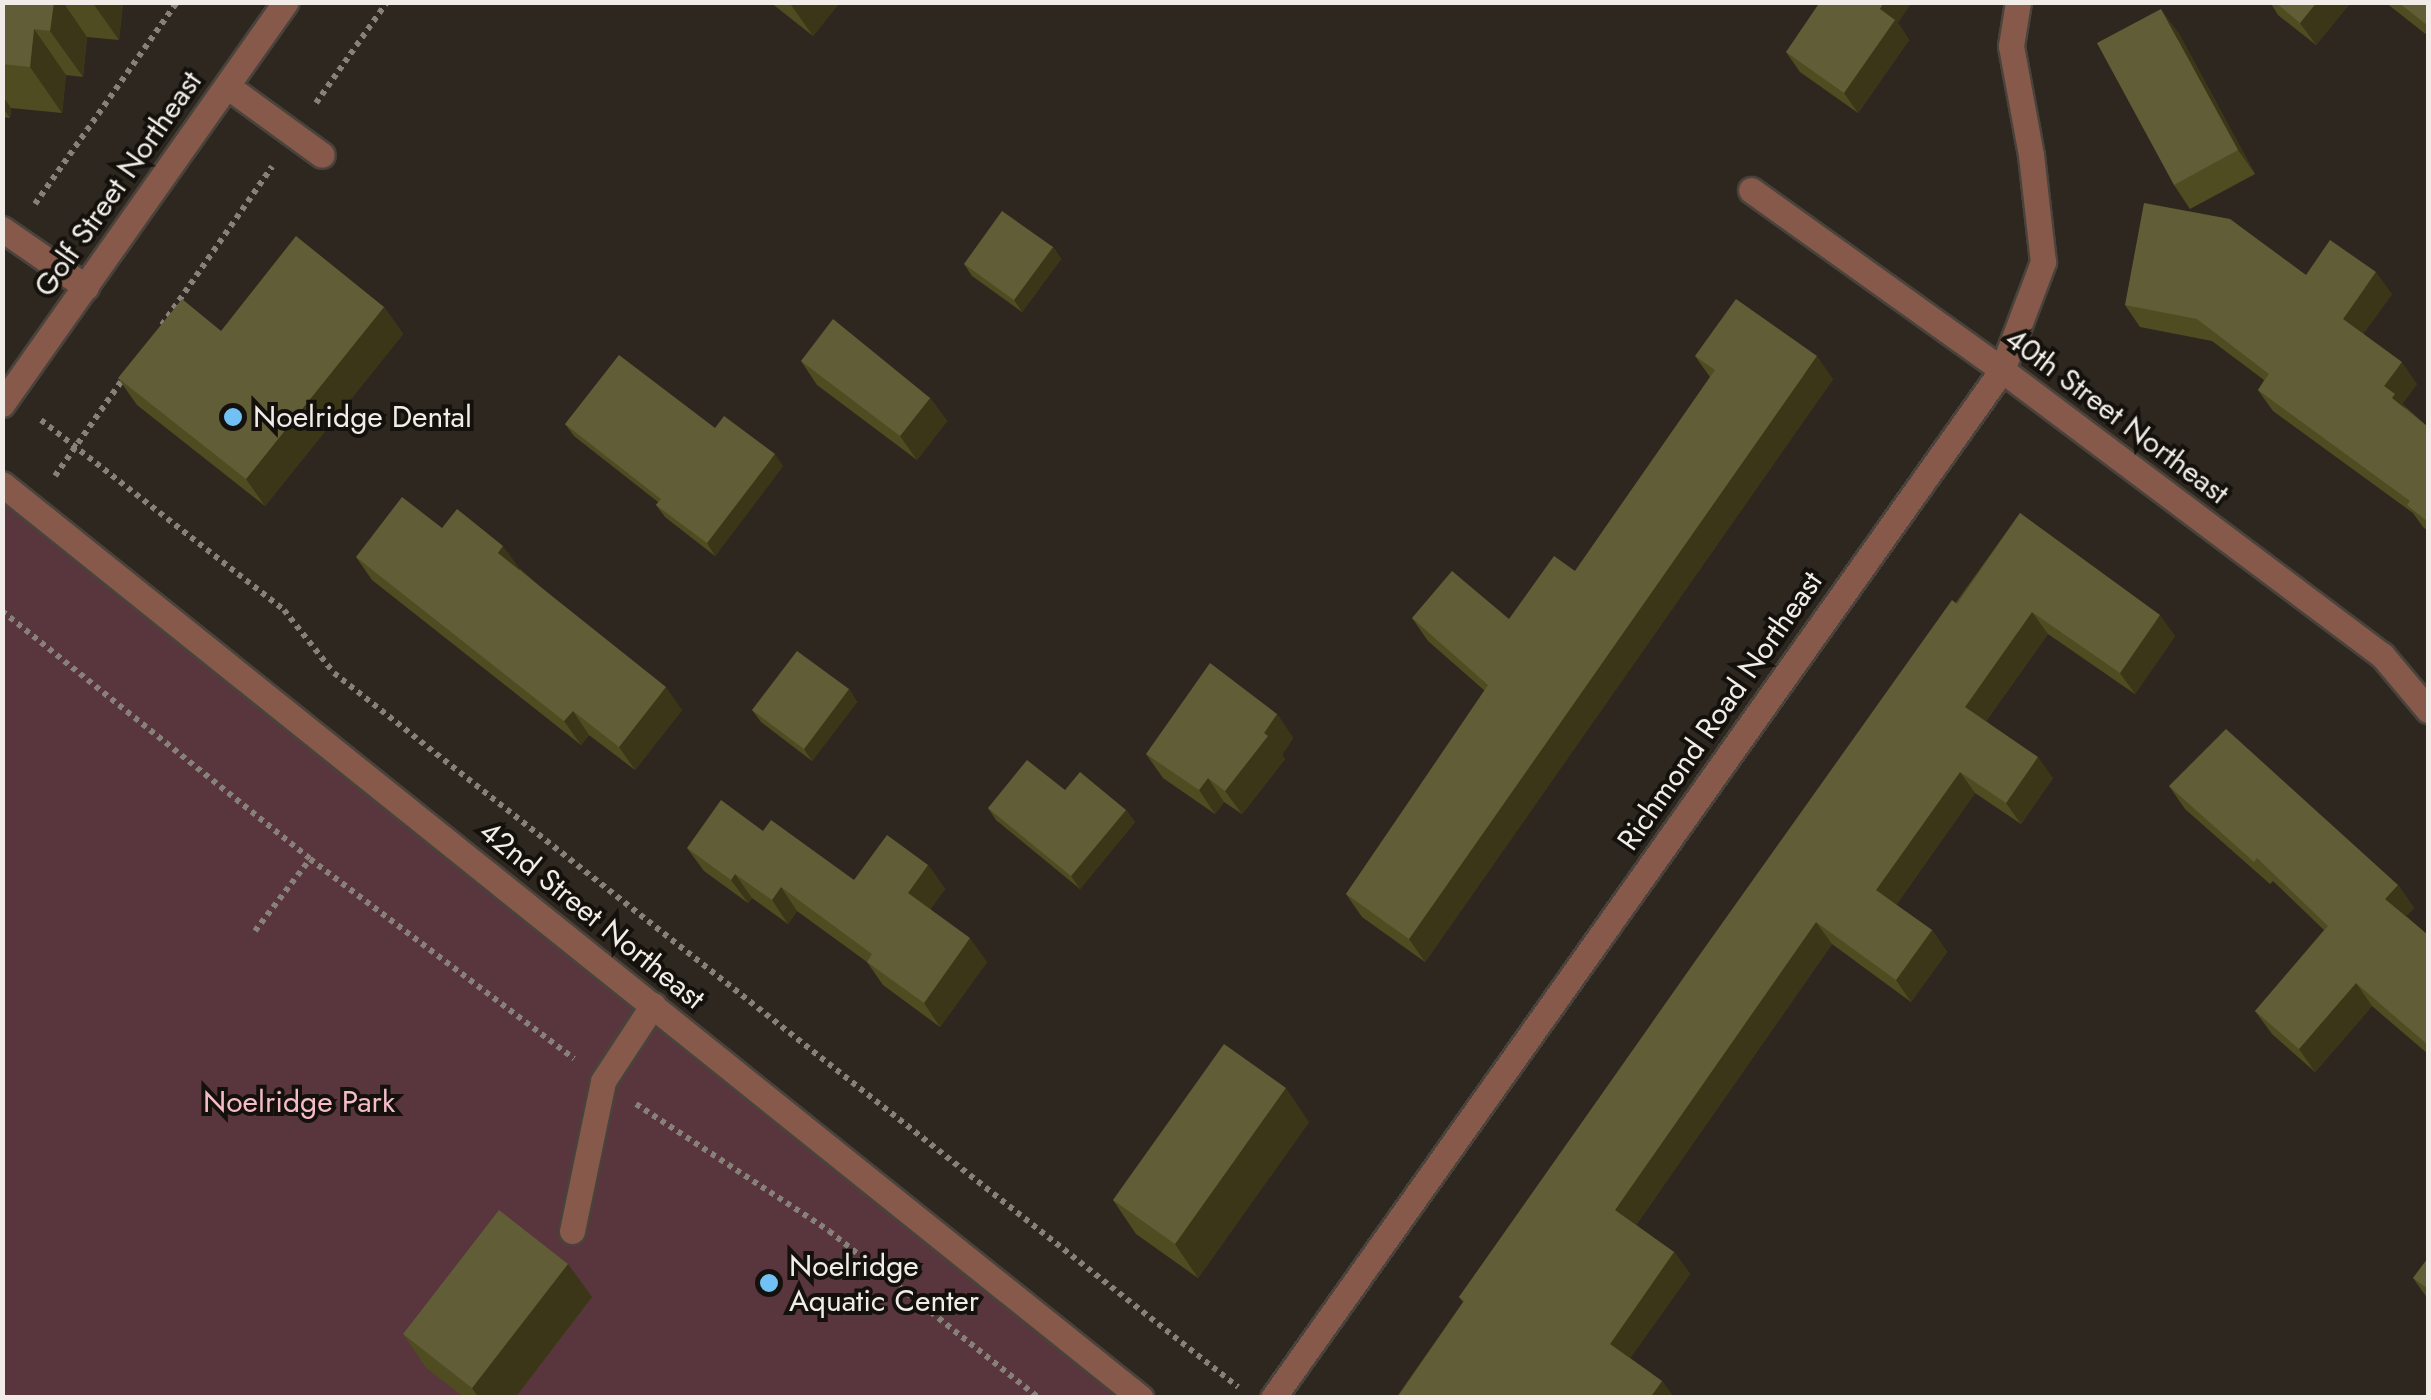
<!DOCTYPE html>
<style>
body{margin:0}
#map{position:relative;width:2431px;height:1400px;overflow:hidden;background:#2e271f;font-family:Jost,sans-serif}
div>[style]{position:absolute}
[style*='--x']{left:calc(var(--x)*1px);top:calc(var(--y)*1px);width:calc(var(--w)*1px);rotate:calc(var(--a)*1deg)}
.green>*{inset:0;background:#59353d}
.path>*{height:6px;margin-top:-3px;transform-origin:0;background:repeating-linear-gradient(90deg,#87817a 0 5px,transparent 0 10px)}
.roads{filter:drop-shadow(2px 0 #49433b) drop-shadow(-2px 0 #49433b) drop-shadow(0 2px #49433b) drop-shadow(0 -2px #49433b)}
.minor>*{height:25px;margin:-12.5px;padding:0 12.5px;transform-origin:12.5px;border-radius:12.5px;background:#86594b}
.wall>*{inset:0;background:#4f4c21}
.shaded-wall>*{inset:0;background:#3b3617}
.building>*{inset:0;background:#615d36}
.dots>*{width:28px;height:28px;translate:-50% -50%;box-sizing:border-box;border:5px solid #14110d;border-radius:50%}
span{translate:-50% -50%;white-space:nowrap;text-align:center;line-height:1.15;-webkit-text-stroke:8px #14110d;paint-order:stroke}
.street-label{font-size:30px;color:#f1ece7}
.poi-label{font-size:30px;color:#f1ece7}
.left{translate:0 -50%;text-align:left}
.park-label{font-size:30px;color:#f5bcc8}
.frame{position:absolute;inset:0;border:5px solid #f1ece7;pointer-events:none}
</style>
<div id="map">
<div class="green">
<i style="clip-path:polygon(3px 484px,1141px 1397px,3px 1398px)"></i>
</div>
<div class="path">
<i style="--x:316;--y:103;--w:123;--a:-54.9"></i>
<i style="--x:35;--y:204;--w:247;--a:-54.9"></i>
<i style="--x:162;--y:325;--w:193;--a:-55.2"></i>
<i style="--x:41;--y:420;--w:308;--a:38"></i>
<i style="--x:284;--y:610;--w:80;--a:51.6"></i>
<i style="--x:334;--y:673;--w:1152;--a:38.3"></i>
<i style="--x:55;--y:476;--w:122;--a:-55"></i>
<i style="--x:2;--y:611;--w:395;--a:38.8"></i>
<i style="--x:310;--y:859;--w:331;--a:37.1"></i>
<i style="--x:255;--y:931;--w:91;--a:-52.6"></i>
<i style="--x:636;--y:1104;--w:231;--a:33.3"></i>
<i style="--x:829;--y:1231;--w:268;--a:38.5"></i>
</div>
<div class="roads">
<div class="minor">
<i style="--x:227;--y:86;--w:117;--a:36"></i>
<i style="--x:1751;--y:190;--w:309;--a:35.6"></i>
<i style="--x:2002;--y:370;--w:475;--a:36.9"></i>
<i style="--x:2382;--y:655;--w:72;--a:50.1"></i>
<i style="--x:2;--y:229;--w:102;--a:34.6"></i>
<i style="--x:2;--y:404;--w:492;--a:-54.8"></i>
<i style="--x:2;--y:484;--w:1460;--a:38.75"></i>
<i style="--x:572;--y:1231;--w:153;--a:-78.3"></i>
<i style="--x:603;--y:1081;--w:91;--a:-56.7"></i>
<i style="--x:1273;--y:1398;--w:1260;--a:-54.66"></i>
<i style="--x:2002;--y:370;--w:116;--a:-69.2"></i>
<i style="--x:2043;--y:262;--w:108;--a:-96.4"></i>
<i style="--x:2031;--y:155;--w:111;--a:-100.4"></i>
<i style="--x:2011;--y:46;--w:45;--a:-81"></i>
</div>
</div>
<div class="wall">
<i style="clip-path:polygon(2px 2px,123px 2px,119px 40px,87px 37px,83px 77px,66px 75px,62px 113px,11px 108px,10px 118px,2px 117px)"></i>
<i style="clip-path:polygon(770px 2px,840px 2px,813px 36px)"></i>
<i style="clip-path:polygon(2270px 2px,2351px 2px,2316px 45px,2278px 15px)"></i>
<i style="clip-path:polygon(2385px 2px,2428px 2px,2428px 36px)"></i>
<i style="clip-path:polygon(1898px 23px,1909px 40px,1858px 113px,1800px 72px,1786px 52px)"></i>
<i style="clip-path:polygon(2178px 32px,2255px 174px,2190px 209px,2174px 185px)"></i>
<i style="clip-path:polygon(1053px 247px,1061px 259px,1022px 312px,972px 276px,964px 264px)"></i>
<i style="clip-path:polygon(2306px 275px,2392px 294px,2363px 334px,2417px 384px,2402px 404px,2428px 427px,2428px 531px,2423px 527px,2413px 513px,2273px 411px,2258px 390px,2264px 380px,2212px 341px,2140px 327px,2125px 305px)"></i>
<i style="clip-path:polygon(384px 307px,403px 334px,265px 506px,137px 405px,118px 378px,221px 331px)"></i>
<i style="clip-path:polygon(1695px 356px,1833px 379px,1425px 962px,1362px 917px,1346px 894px,1485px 691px,1428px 641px,1412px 618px,1509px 619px,1575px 571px,1710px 377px)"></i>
<i style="clip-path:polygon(801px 361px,930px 398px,947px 421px,917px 460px,817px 385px)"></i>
<i style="clip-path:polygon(565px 424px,715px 428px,783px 466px,715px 556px,665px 517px,656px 505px,658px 502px,574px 436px)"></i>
<i style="clip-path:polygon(2020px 513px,2175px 636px,2135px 694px,2048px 634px,1986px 721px,2053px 778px,2021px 824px,1975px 793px,1896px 905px,1932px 930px,1947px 952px,1911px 1002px,1832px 944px,1636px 1225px,1674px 1252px,1690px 1274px,1630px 1358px,1662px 1381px,1674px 1398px,1396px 1398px,1463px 1302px,1459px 1297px)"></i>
<i style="clip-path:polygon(442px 528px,520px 569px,682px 710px,635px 770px,589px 735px,581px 745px,372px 580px,356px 557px)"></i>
<i style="clip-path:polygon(849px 689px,857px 702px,812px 761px,761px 722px,752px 710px)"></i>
<i style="clip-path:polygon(1277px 714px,1293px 738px,1282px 755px,1285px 759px,1242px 814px,1224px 802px,1215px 814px,1163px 778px,1146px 754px)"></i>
<i style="clip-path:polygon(2169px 786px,2398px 885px,2414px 908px,2406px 916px,2428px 935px,2428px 1054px,2372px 1006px,2315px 1072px,2272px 1034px,2255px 1011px,2324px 930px,2273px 881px,2270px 884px,2185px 809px)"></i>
<i style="clip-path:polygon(988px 808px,1126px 810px,1135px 822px,1080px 889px,996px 820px)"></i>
<i style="clip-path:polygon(763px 831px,854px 880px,928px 865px,945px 889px,930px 909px,987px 962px,940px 1027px,883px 985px,867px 962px,797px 911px,788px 924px,752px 898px,748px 903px,704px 871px,687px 848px)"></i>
<i style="clip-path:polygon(1309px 1122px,1198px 1278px,1136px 1234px,1113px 1200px)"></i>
<i style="clip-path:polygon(2428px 1258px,2428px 1299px,2413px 1278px)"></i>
<i style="clip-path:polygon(592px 1297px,515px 1398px,465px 1398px,426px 1368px,403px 1334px)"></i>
</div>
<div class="shaded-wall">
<i style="clip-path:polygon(54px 2px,63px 2px,87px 37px,83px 77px,50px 31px)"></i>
<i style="clip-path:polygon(92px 2px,123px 2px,119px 40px)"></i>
<i style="clip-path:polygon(789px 2px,840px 2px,813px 36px)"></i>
<i style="clip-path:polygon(1884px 2px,1912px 2px,1898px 23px,1909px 40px,1858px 113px,1844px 93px,1880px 9px)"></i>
<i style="clip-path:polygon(2317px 2px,2351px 2px,2316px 45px,2300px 23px)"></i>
<i style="clip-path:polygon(2161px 9px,2178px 32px,2255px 174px,2238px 150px)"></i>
<i style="clip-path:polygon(34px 29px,66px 75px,62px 113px,30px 67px)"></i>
<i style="clip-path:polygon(2px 95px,11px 108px,10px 118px,2px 107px)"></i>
<i style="clip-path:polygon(1053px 247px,1061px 259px,1022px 312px,1014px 300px)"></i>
<i style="clip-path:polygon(2376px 272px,2392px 294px,2358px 341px,2343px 319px)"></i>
<i style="clip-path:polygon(384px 307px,403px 334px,265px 506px,246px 479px)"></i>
<i style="clip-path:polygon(1817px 356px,1833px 379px,1425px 962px,1409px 939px)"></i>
<i style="clip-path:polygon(2402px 362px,2417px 384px,2402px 404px,2410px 416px,2407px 420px,2384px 386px)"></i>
<i style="clip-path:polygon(930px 398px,947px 421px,917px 460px,900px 436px)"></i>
<i style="clip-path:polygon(775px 454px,783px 466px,715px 556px,707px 543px)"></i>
<i style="clip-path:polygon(503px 546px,520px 569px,514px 576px,498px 553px)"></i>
<i style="clip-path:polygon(2032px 612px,2048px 634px,1980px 729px,1965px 707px)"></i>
<i style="clip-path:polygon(2160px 615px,2175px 636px,2135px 694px,2120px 673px)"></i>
<i style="clip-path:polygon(666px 687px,682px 710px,635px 770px,619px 747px)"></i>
<i style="clip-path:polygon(849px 689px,857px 702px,812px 761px,804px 749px)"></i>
<i style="clip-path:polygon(573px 711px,589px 735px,581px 745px,564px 721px)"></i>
<i style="clip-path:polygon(1277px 714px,1293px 738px,1282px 755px,1285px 759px,1242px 814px,1225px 791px)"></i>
<i style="clip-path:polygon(2038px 757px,2053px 778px,2021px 824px,2006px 803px)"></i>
<i style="clip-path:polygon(1960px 772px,1975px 793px,1891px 912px,1876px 890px)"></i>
<i style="clip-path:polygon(1208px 778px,1224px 802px,1215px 814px,1199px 790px)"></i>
<i style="clip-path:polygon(1126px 810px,1135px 822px,1080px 889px,1071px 876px)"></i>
<i style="clip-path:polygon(928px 865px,945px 889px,925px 917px,908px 893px)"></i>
<i style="clip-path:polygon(735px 874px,752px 898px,748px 903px,731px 880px)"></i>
<i style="clip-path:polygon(2398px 885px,2414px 908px,2401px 922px,2385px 899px)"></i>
<i style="clip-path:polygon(781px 887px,797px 911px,788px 924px,772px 900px)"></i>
<i style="clip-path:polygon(1816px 922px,1832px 944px,1631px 1232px,1615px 1210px)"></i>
<i style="clip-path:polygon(1932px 930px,1947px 952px,1911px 1002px,1896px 980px)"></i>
<i style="clip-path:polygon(970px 938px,987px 962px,940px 1027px,924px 1003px)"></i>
<i style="clip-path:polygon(2356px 983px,2372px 1006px,2315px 1072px,2299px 1049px)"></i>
<i style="clip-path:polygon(1286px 1088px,1309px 1122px,1198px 1278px,1175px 1244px)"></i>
<i style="clip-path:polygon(1674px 1252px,1690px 1274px,1625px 1365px,1610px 1344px)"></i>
<i style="clip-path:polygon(568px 1264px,592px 1297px,515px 1398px,479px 1398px,472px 1388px)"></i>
<i style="clip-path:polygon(1662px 1381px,1674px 1398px,1650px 1398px)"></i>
</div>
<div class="building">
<i style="clip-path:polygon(2px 2px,54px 2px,50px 31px,34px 29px,30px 67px,2px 64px)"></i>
<i style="clip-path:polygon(1820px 2px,1884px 2px,1880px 9px,1895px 20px,1844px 93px,1786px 52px)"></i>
<i style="clip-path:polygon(2275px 2px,2317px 2px,2300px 23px)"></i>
<i style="clip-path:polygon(2398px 2px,2428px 2px,2428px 26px)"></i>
<i style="clip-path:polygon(2161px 9px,2238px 150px,2174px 185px,2097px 43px)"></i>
<i style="clip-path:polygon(2144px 203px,2230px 219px,2306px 275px,2330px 240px,2376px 272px,2343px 319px,2402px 362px,2384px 386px,2395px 394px,2392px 398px,2428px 427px,2428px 522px,2407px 505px,2410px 501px,2258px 390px,2269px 374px,2197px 319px,2125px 305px)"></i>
<i style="clip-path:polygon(1002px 211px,1053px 247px,1014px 300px,964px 264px)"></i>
<i style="clip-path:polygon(296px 236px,384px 307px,246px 479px,118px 378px,182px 299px,221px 331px)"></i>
<i style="clip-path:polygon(1736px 299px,1817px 356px,1409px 939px,1346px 894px,1488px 685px,1412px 618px,1452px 571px,1509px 619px,1554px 556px,1575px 571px,1715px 370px,1695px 356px)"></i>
<i style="clip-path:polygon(833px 319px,930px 398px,900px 436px,801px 361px)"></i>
<i style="clip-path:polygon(619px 355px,715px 428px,724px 416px,775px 454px,707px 543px,656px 505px,661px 499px,565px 424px)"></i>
<i style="clip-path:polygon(402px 497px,442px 528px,457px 509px,503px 546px,498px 553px,666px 687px,619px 747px,573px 711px,564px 721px,356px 557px)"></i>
<i style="clip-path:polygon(2020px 513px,2160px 615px,2120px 673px,2032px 612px,1965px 707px,2038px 757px,2006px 803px,1960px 772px,1876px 890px,1932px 930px,1896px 980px,1816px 922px,1615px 1210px,1674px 1252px,1610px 1344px,1662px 1381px,1650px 1398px,1397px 1398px,1464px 1301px,1459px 1297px,1696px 960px,1952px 600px,1957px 604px)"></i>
<i style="clip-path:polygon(797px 651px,849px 689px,804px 749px,752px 710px)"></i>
<i style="clip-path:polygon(1210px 663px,1277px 714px,1264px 733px,1268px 736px,1225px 791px,1208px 778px,1199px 790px,1146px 754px)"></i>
<i style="clip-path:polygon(2226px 729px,2398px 885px,2385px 899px,2428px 935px,2428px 1045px,2356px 983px,2299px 1049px,2255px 1011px,2328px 926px,2257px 858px,2254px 862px,2169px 786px)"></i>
<i style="clip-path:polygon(1027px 760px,1065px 790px,1080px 772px,1126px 810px,1071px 876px,988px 808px)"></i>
<i style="clip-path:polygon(721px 800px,763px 831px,771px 820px,854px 880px,887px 835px,928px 865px,908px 893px,970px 938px,924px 1003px,867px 962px,872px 954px,781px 887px,772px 900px,735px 874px,731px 880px,687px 848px)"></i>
<i style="clip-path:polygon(1224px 1044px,1286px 1088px,1175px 1244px,1113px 1200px)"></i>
<i style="clip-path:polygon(499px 1210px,568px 1264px,472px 1388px,403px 1334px)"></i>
<i style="clip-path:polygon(2428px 1258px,2428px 1289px,2413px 1278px)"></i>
</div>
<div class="dots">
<i style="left:233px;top:417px;background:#71c1f5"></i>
<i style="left:769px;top:1283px;background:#71c1f5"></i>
</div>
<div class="street-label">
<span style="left:118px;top:184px;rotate:-55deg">Golf Street Northeast</span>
<span style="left:2117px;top:416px;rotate:37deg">40th Street Northeast</span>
<span style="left:1720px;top:711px;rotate:-55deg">Richmond Road Northeast</span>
<span style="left:592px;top:915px;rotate:39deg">42nd Street Northeast</span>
</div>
<div class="poi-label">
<span class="left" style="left:253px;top:417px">Noelridge Dental</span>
<span class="left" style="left:789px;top:1283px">Noelridge<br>Aquatic Center</span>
</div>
<div class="park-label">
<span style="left:299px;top:1102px">Noelridge Park</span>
</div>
<div class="frame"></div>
</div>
